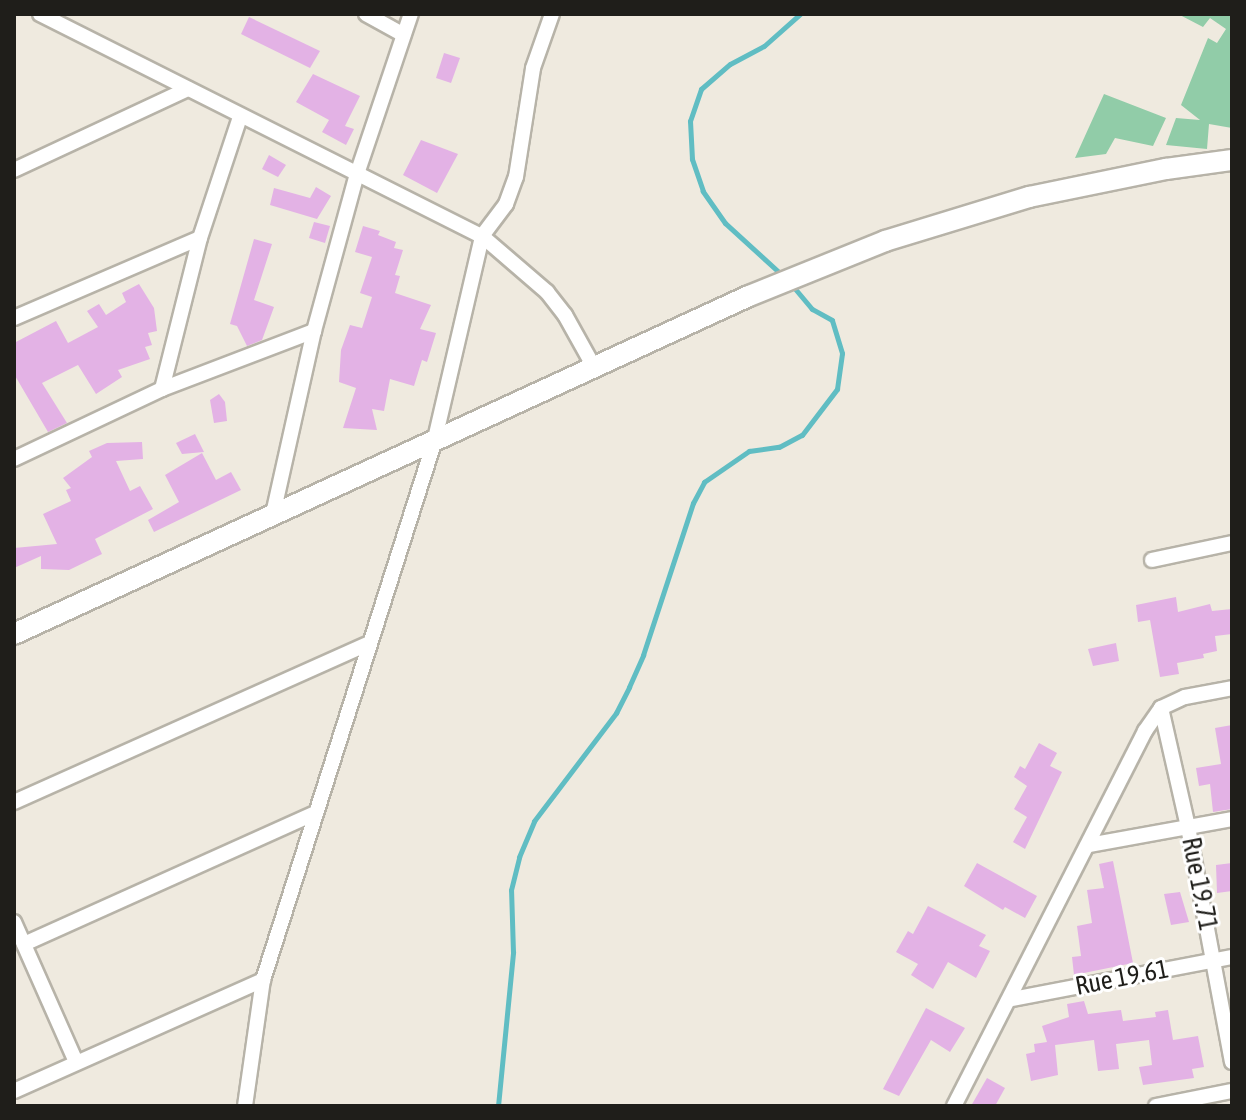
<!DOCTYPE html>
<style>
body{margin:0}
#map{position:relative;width:1246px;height:1120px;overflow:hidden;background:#efeadf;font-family:"Asap Condensed",sans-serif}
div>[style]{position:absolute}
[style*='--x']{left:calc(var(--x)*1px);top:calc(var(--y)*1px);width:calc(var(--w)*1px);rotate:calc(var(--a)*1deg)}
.green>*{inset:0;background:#91cca8}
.stream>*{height:5px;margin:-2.5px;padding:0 2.5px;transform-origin:2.5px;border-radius:2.5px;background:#60bdc3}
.building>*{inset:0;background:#e3b2e5}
.roads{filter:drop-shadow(2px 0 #b7b3a8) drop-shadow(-2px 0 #b7b3a8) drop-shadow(0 2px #b7b3a8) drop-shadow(0 -2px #b7b3a8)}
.street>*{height:14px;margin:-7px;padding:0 7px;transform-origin:7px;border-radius:7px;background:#fff}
.secondary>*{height:20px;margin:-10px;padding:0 10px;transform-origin:10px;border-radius:10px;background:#fff}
span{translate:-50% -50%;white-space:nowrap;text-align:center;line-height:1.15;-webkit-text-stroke:6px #fff;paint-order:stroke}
.street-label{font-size:26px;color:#1f1e1a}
.frame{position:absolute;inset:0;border:16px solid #1f1e1a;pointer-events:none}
</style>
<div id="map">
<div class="green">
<i style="clip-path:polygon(1178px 14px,1232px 14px,1232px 128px,1209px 124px,1207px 149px,1166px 145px,1176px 118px,1200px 120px,1181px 105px,1208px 38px,1217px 43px,1226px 29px,1210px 18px,1203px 27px)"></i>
<i style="clip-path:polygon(1104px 94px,1166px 118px,1153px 146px,1115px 138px,1106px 154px,1075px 158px)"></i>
</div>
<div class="stream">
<i style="--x:782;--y:275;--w:77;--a:-137.6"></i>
<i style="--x:725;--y:223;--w:39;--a:-125"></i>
<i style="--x:703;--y:191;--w:34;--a:-109"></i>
<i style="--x:692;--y:159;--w:38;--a:-93"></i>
<i style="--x:690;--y:121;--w:34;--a:-71"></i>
<i style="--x:701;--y:89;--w:38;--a:-41"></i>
<i style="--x:730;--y:64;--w:38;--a:-28"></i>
<i style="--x:764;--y:46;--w:48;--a:-41.6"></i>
<i style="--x:498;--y:1106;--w:155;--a:-84.4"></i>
<i style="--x:513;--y:952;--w:62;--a:-91.8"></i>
<i style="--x:511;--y:890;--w:34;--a:-76"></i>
<i style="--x:519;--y:857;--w:39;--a:-67"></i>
<i style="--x:534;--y:821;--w:136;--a:-52.8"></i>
<i style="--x:616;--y:713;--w:29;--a:-63"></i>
<i style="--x:629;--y:687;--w:35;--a:-66"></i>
<i style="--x:643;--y:655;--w:160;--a:-71.8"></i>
<i style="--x:693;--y:503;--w:24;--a:-62"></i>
<i style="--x:704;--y:482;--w:55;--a:-34.6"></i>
<i style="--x:749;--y:451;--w:30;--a:-8"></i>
<i style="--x:779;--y:447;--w:26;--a:-28"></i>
<i style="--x:802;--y:435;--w:58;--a:-52.7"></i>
<i style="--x:837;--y:389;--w:36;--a:-82"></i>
<i style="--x:842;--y:353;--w:34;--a:-107"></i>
<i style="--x:832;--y:320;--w:23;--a:-151"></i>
<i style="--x:812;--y:309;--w:31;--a:-130"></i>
</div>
<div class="building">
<i style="clip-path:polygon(249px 17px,320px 51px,310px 68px,241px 34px)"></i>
<i style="clip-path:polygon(444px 53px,460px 58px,451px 83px,436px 78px)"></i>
<i style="clip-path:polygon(313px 74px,360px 96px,345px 126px,354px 129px,346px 145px,322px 132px,329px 120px,296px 102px)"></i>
<i style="clip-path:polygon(421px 140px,458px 154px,437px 193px,403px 175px)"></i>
<i style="clip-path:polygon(269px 155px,286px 165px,278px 177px,262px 169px)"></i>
<i style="clip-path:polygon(316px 187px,331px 196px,317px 219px,270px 205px,274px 188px,310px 198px)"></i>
<i style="clip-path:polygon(314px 222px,330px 226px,325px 243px,309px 238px)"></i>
<i style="clip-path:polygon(363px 226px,380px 231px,378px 235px,396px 242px,394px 248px,403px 250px,395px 275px,400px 276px,395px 293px,431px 305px,420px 329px,436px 333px,427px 362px,422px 360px,414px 386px,390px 379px,384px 411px,372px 409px,377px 430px,343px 428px,356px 388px,339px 382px,341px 350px,350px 325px,362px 328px,372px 297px,360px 293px,372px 257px,355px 252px)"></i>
<i style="clip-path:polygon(254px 239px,272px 244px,254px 300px,274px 307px,262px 340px,247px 346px,237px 326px,230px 324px)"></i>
<i style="clip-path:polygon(139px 284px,154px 308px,157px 331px,148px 333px,152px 345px,145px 347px,150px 359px,118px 370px,122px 377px,96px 394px,78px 365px,42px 383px,67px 423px,48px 432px,14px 374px,14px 343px,56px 321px,68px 343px,98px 327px,87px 311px,99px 304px,106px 315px,126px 302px,122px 293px)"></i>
<i style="clip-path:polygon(219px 394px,225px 402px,227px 421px,214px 423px,210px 400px)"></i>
<i style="clip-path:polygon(195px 434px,204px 452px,182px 454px,176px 443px)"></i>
<i style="clip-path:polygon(142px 442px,143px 459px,116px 461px,130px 491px,140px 486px,153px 509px,95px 539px,102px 554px,69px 570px,41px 569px,41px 556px,14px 568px,14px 548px,57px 544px,43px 514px,71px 501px,66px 490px,71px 488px,63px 478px,92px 457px,89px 451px,107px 443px)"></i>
<i style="clip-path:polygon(202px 453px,216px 480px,231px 472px,241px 490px,154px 532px,148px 520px,179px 502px,165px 475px)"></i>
<i style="clip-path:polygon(1176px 597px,1178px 612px,1210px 604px,1212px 611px,1232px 609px,1232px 634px,1215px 636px,1217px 651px,1203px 654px,1204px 658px,1177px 663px,1179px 674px,1160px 677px,1150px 620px,1138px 622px,1136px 605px)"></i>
<i style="clip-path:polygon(1116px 643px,1119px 661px,1093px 666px,1088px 649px)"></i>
<i style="clip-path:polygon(1232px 725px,1232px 809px,1213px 812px,1210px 784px,1199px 786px,1196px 768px,1221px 764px,1215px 728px)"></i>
<i style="clip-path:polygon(1039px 743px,1057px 753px,1050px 766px,1062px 772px,1025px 849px,1013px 842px,1027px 817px,1014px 809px,1027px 786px,1014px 777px,1020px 766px,1025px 769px)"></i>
<i style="clip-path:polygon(1113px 861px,1133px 963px,1074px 975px,1072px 957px,1081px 956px,1077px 926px,1092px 923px,1087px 890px,1104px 888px,1099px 864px)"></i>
<i style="clip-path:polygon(977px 863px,1037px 896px,1025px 918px,1005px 907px,1003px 910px,964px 886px)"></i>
<i style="clip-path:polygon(1232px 863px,1232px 891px,1217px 893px,1216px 865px)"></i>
<i style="clip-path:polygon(1180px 892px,1189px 922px,1171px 925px,1164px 894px)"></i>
<i style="clip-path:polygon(928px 906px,986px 935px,979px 946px,990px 951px,976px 978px,948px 962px,933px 989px,911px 975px,918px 964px,896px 952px,908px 931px,913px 934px)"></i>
<i style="clip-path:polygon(1084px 1001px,1088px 1014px,1121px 1010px,1123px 1021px,1156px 1017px,1155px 1012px,1168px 1010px,1173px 1040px,1198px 1036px,1204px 1067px,1192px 1069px,1194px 1078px,1143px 1085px,1139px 1067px,1152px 1065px,1149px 1040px,1116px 1044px,1119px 1069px,1098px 1071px,1094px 1040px,1055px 1045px,1058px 1075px,1031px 1081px,1026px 1054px,1035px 1052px,1034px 1044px,1047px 1042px,1042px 1026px,1069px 1017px,1067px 1004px)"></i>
<i style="clip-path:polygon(926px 1008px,965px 1028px,950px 1052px,931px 1040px,899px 1096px,883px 1089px)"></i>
<i style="clip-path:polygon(987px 1078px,1005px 1088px,995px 1106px,971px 1106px)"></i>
</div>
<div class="roads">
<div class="street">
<i style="--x:40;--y:14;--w:495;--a:26.7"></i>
<i style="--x:482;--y:236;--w:86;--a:40.7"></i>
<i style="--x:547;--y:292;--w:29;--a:52"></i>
<i style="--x:565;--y:315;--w:60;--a:60.9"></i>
<i style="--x:366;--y:14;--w:43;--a:28.9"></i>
<i style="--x:14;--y:170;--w:192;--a:-25"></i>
<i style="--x:14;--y:318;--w:202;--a:-23.3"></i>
<i style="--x:162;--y:389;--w:156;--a:-75.9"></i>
<i style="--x:200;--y:238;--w:127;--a:-71.7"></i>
<i style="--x:14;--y:459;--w:164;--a:-25.3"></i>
<i style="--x:162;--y:389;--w:163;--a:-20.9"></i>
<i style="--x:273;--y:514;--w:188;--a:-77.4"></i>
<i style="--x:314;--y:331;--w:163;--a:-74.7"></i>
<i style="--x:357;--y:174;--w:169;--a:-71.4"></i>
<i style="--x:1152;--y:560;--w:82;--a:-12"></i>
<i style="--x:1161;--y:708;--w:122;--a:77.2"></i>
<i style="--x:1188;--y:827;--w:239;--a:79.4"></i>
<i style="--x:1161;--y:708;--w:26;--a:-25"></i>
<i style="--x:1185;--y:697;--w:48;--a:-10.8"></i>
<i style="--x:14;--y:802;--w:389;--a:-24.1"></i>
<i style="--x:1089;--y:845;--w:145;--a:-10.3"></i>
<i style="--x:14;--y:922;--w:153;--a:66.1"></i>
<i style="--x:24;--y:944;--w:320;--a:-24.2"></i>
<i style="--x:1012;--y:999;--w:224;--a:-10.8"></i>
<i style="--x:14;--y:1091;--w:273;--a:-24"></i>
<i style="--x:245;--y:1106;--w:127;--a:-81.9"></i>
<i style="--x:263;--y:980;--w:564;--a:-72.34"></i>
<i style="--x:434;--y:443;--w:212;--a:-76.9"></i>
<i style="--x:482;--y:236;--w:40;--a:-53"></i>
<i style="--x:506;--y:204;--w:29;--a:-70"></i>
<i style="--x:516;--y:177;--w:110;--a:-81.1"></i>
<i style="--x:533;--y:68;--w:57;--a:-70.6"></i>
<i style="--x:954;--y:1106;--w:421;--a:-63"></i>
<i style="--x:1145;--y:731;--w:28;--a:-55"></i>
<i style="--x:1156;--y:1106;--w:77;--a:-11.2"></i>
</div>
<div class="secondary">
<i style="--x:14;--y:634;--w:809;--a:-24.7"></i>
<i style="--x:749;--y:296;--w:147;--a:-22"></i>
<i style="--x:885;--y:241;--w:151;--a:-17"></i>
<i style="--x:1029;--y:197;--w:140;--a:-11.6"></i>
<i style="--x:1166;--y:169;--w:67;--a:-7.8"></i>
</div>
</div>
<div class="street-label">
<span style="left:1199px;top:884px;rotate:79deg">Rue 19.71</span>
<span style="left:1122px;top:978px;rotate:-11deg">Rue 19.61</span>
</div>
<div class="frame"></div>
</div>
